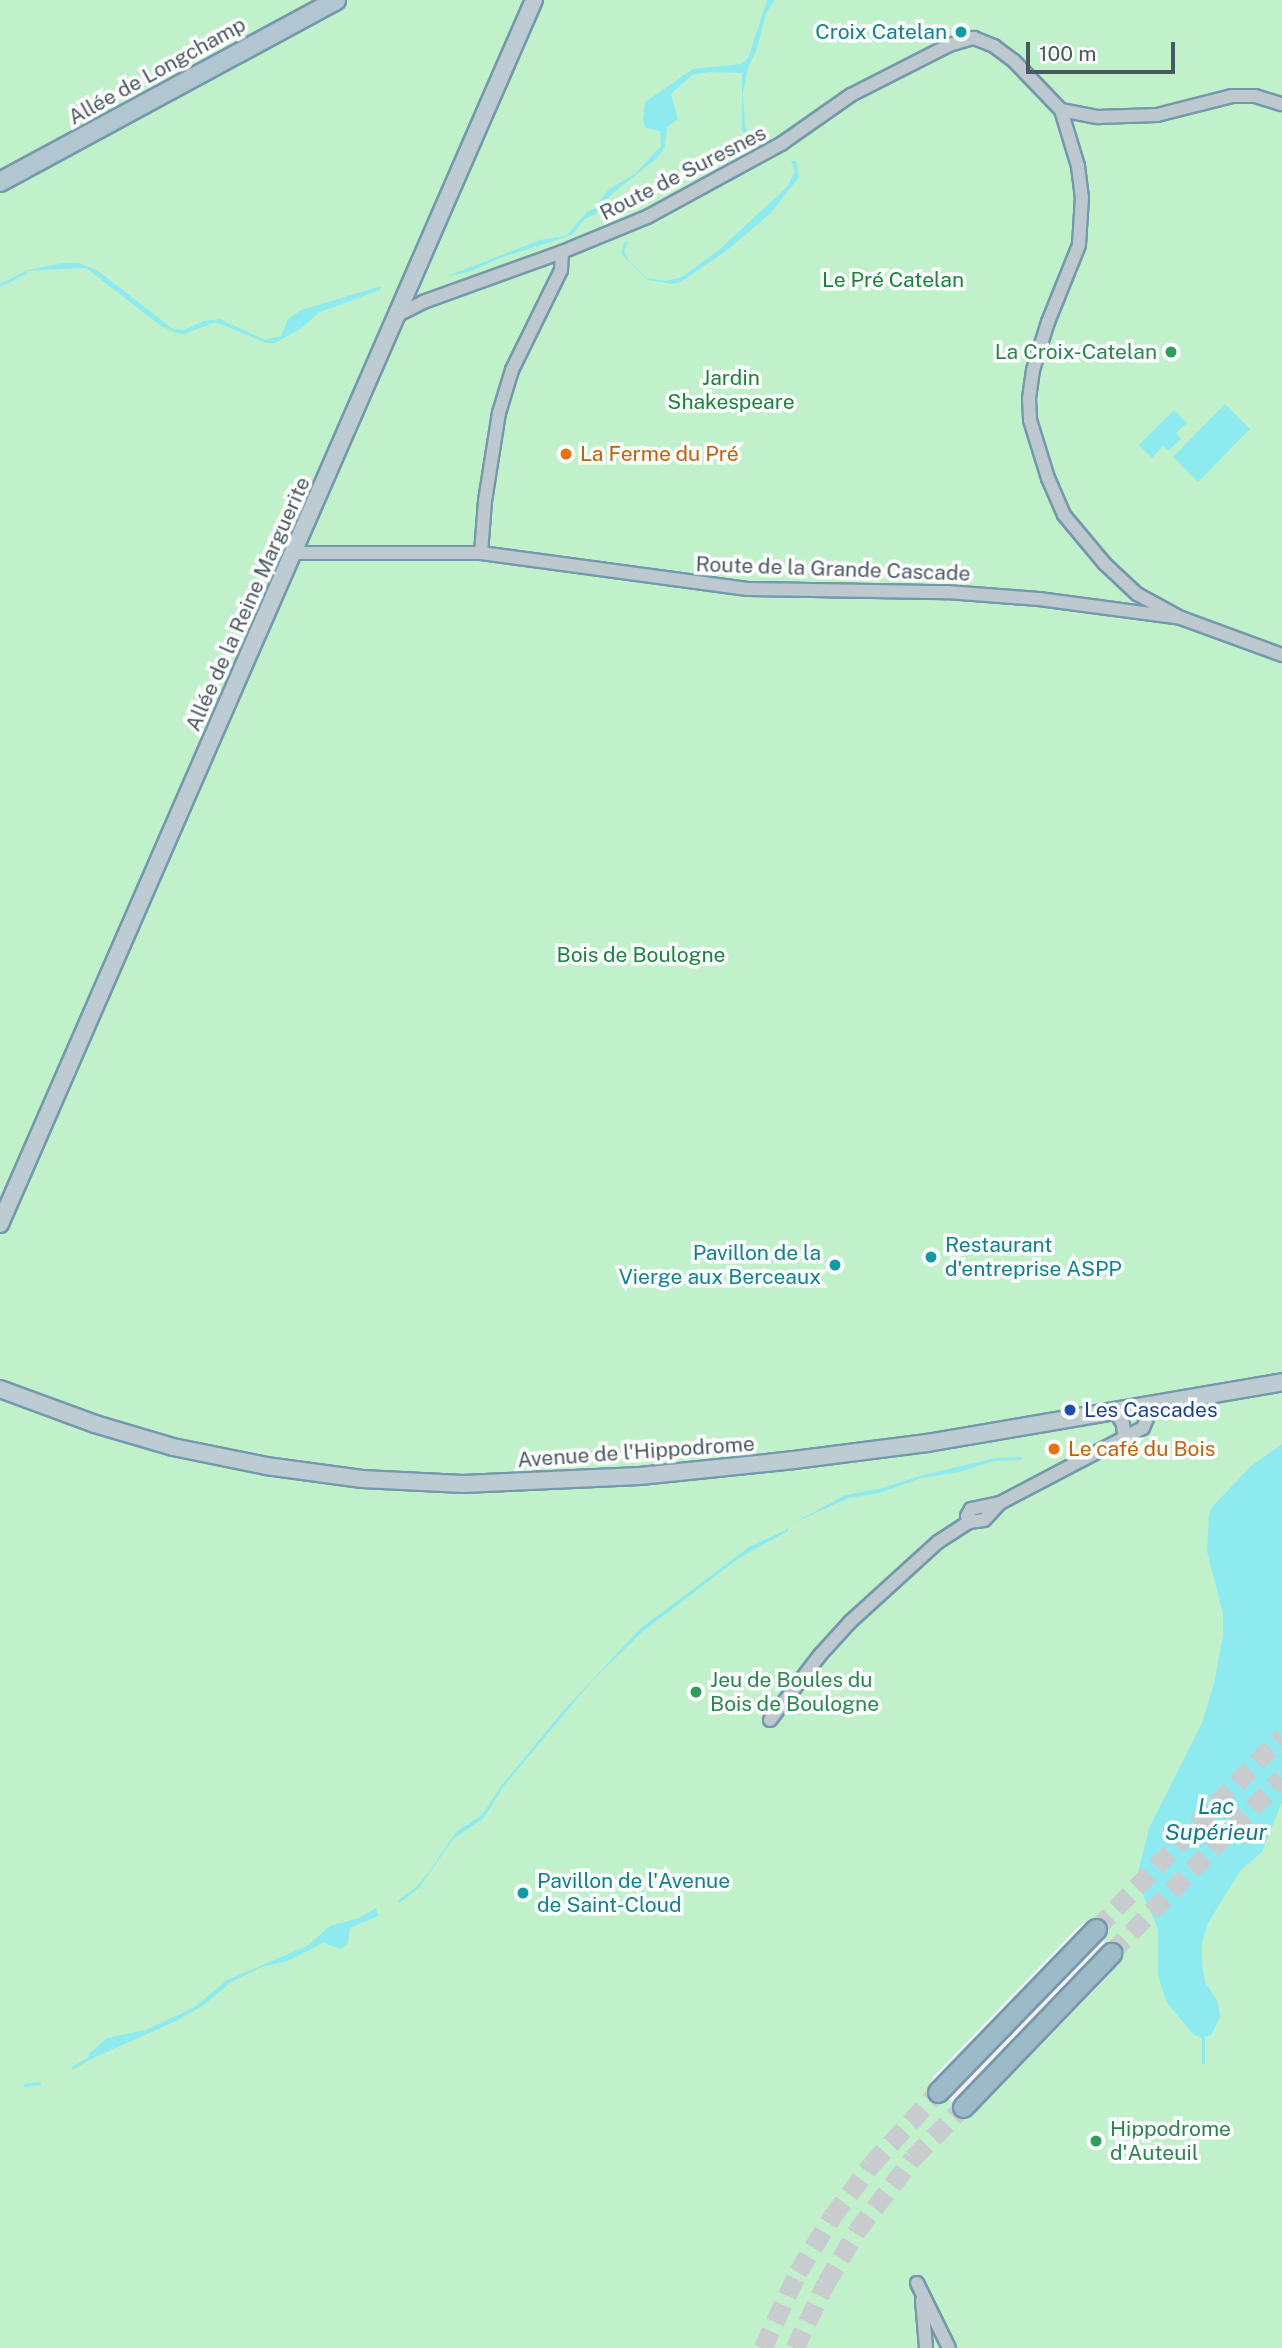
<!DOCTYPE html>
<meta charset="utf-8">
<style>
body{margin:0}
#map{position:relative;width:1282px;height:2348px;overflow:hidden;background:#f4f2f2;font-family:"Public Sans",sans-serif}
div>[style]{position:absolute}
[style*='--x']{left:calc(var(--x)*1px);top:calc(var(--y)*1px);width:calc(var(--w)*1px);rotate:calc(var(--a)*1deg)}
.green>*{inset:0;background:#c1f1cb}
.water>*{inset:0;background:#8debef}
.stream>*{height:2.5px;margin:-1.25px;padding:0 1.25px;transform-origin:1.25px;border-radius:1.25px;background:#8debef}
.trunk-tunnel>*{height:19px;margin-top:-9.5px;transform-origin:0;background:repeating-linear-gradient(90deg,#c9ccce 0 19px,transparent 0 29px)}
.roads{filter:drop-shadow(2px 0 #7499ad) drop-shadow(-2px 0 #7499ad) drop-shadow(0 2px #7499ad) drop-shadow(0 -2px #7499ad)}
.minor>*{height:12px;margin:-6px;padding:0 6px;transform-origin:6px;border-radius:6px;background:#bdc9ce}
.secondary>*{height:16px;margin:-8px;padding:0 8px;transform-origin:8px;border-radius:8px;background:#bdccd3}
.primary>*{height:18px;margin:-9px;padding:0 9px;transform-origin:9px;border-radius:9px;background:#b1c6d0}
.trunk>*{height:19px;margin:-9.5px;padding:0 9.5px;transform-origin:9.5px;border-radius:9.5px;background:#9dbac8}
.dots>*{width:19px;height:19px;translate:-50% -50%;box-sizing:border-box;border:4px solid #fff;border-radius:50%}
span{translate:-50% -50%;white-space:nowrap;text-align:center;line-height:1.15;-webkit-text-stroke:7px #fff;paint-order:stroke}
.culture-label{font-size:21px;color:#0d838f}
.right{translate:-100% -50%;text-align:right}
.left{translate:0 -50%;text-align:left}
.street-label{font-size:21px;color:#495960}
.park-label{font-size:21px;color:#16853b}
.leisure-label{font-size:21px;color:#27864d}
.food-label{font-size:21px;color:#c56008}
.transit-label{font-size:21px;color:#164399}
.water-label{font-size:23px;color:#0b7d82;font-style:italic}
.scale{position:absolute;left:1026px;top:42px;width:149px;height:32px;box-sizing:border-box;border:4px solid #495960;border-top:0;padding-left:9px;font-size:21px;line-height:24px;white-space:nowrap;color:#495960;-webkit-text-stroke:5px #fff;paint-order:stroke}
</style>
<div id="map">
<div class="green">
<i style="clip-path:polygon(evenodd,0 0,1282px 0,1282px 2348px,0 2348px,0 0,1087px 1922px,1095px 1926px,1113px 1955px,1114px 1967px,1109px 1975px,979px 2109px,963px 2108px,933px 2090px,930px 2083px,934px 2076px,1080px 1925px,1087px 1922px)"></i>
</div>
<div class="water">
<i style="clip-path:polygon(767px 0,775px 0,766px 13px,757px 49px,748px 68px,743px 93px,745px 127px,750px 136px,764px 144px,760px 146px,748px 138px,742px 130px,742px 73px,709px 72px,692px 75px,671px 94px,678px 119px,667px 127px,665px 147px,657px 158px,612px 194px,596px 214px,585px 219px,572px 235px,497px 259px,472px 271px,445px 277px,540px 240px,566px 236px,587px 212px,594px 209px,608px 190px,636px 173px,661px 146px,660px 131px,646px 128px,643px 121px,645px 102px,693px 69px,741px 64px,748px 58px)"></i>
<i style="clip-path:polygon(791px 161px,796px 161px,799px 177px,770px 214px,726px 251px,681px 282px,672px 284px,648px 280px,621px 254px,624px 243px,628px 241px,624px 252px,629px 261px,647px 278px,666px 281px,682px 277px,720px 249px,787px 187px,795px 171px)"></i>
<i style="clip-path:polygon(64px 263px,79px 263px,97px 270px,173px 329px,184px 330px,204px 321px,220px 319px,265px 340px,281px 336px,288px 319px,301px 310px,381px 286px,380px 290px,320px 312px,300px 329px,275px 343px,266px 343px,216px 322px,184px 334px,176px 333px,161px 326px,86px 268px,23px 271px)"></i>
<i style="clip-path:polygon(1225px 404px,1250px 429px,1198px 482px,1173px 457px)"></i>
<i style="clip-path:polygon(1174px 410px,1187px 423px,1176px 433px,1181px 439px,1168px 451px,1163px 446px,1152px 458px,1139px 445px)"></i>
<i style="clip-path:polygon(1282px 1444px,1282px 1802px,1262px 1852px,1241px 1870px,1208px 1923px,1202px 1942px,1202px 1964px,1205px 1982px,1218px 2002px,1220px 2017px,1211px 2035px,1201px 2038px,1193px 2034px,1167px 2003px,1158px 1976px,1158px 1929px,1140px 1888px,1138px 1872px,1150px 1826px,1202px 1723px,1214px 1683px,1223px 1636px,1223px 1614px,1207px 1551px,1209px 1514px,1213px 1506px,1251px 1466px)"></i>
<i style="clip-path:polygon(996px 1458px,1020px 1457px,1022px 1460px,994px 1461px,959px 1472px,921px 1478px,880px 1493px,848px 1498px,794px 1523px,845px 1495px,883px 1488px,923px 1475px)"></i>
<i style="clip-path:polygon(788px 1529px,788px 1531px,739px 1558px,642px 1632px,591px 1682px,503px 1787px,483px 1819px,453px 1839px,419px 1888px,399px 1903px,398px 1900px,415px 1888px,429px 1872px,456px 1832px,482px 1815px,502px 1785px,563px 1711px,641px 1628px,749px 1547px)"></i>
<i style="clip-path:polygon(376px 1908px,378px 1916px,350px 1928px,348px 1944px,341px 1949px,323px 1943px,288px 1961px,262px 1967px,231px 1982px,204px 2005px,176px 2021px,89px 2060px,89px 2054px,107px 2038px,145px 2030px,178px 2015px,196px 2006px,227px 1980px,307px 1946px,330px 1926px,359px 1918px)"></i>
</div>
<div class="stream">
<i style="--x:0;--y:285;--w:28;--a:-27"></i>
<i style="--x:1203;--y:2063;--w:25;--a:-90"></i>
<i style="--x:73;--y:2067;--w:21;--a:-29"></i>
<i style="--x:25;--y:2085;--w:14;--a:-8"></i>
</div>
<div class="trunk-tunnel">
<i style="--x:1096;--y:1929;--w:268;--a:-46.1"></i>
<i style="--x:1111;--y:1953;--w:245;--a:-45.8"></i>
<i style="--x:763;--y:2348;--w:84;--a:-65.3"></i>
<i style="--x:798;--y:2272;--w:65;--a:-58.3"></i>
<i style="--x:832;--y:2217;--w:65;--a:-53.1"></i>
<i style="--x:871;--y:2165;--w:99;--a:-47.5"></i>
<i style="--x:795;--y:2348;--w:72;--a:-64.5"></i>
<i style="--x:826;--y:2283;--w:61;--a:-59.2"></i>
<i style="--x:857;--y:2231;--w:92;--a:-52.5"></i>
<i style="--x:913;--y:2158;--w:71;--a:-45.6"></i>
</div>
<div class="roads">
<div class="minor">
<i style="--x:1061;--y:110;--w:38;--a:11"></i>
<i style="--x:1098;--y:117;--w:59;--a:-1.9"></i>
<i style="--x:1157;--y:115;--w:77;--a:-14.2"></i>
<i style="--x:1232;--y:96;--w:23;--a:0"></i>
<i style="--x:1255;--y:96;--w:28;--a:17"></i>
<i style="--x:396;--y:316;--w:30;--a:-27"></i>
<i style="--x:423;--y:302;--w:148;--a:-19.8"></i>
<i style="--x:562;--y:252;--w:92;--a:-22.4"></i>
<i style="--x:647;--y:217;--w:153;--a:-28.6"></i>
<i style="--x:781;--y:144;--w:85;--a:-35"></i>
<i style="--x:851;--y:95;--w:110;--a:-27"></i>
<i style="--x:949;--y:45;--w:26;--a:-16"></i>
<i style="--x:974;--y:38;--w:22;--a:22"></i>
<i style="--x:994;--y:46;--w:25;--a:37"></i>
<i style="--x:1014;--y:61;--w:68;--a:46.2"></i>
<i style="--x:1061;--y:110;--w:59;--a:73.1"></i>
<i style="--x:1078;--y:166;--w:31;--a:83"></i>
<i style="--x:1082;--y:197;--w:48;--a:93.6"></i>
<i style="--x:1079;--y:245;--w:83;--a:111.9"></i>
<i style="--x:1048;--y:322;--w:50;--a:107.4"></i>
<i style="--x:1033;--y:370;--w:29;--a:98"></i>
<i style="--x:1029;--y:399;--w:21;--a:87"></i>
<i style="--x:1030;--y:420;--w:61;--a:72.8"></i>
<i style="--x:1048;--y:478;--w:40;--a:66.6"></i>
<i style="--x:1064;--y:515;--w:64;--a:50.1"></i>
<i style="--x:1105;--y:564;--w:44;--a:43.2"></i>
<i style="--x:1137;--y:594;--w:50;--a:28.6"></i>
<i style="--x:293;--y:553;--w:188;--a:0"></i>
<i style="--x:481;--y:553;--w:269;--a:7.7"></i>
<i style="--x:748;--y:589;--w:199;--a:0.9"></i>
<i style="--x:947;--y:592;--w:92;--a:4.4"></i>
<i style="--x:1039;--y:599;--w:143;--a:7.6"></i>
<i style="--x:1181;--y:618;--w:108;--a:20.1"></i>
<i style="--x:481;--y:553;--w:52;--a:-85.6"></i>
<i style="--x:485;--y:501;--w:89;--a:-81"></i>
<i style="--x:499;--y:413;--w:45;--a:-73.2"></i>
<i style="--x:512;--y:370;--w:111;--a:-63.9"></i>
<i style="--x:561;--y:270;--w:18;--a:-87"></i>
<i style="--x:1115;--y:1411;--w:15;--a:58"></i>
<i style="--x:1123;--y:1424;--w:12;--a:85"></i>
<i style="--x:1000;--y:1503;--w:23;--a:133"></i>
<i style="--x:984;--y:1520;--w:15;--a:172"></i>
<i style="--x:969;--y:1522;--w:6;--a:-108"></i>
<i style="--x:967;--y:1516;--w:8;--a:-60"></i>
<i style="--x:971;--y:1509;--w:30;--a:-12"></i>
<i style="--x:1000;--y:1503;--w:161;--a:-27.7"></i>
<i style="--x:1143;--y:1428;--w:25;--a:-67"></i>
<i style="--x:770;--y:1720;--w:82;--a:-52.4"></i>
<i style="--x:820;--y:1655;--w:45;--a:-47.7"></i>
<i style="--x:850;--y:1622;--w:119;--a:-42.3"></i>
<i style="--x:938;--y:1542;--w:37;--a:-33"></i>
<i style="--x:917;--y:2283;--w:72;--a:63.8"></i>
<i style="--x:922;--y:2300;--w:48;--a:85.2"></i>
</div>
<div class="secondary">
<i style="--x:0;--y:1224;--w:1335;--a:-66.43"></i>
<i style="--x:0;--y:1389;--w:101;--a:20.2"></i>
<i style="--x:95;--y:1424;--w:81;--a:16.4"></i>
<i style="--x:173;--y:1447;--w:95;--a:11.5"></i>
<i style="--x:266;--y:1466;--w:97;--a:7.7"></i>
<i style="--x:362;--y:1479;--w:101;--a:2.8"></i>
<i style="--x:463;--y:1484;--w:177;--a:-2.6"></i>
<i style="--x:640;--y:1476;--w:155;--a:-5.9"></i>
<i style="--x:794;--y:1460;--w:134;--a:-7.3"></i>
<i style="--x:927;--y:1443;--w:360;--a:-9.7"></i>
</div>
<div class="primary">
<i style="--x:0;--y:182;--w:382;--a:-28.4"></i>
</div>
<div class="trunk">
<i style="--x:938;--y:2092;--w:227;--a:-45.9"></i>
<i style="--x:963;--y:2107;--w:214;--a:-46.1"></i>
</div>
</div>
<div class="dots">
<i style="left:961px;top:32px;background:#0f9aa8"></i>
<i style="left:1171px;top:352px;background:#2e9e5b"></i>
<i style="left:566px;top:454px;background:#e8710a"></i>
<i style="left:931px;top:1257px;background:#0f9aa8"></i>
<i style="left:835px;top:1265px;background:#0f9aa8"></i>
<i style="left:1070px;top:1410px;background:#1a4fb4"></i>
<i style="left:1054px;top:1449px;background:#e8710a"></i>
<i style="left:696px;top:1692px;background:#2e9e5b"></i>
<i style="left:523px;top:1893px;background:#0f9aa8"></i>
<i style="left:1096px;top:2141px;background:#2e9e5b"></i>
</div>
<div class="culture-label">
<span class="right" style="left:947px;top:32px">Croix Catelan</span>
<span class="left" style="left:945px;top:1257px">Restaurant<br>d'entreprise ASPP</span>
<span class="right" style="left:821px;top:1265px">Pavillon de la<br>Vierge aux Berceaux</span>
<span class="left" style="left:537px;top:1893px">Pavillon de l'Avenue<br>de Saint-Cloud</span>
</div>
<div class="street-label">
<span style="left:157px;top:71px;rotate:-29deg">Allée de Longchamp</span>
<span style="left:683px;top:173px;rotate:-27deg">Route de Suresnes</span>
<span style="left:833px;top:569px;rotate:2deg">Route de la Grande Cascade</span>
<span style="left:248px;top:604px;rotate:-66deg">Allée de la Reine Marguerite</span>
<span style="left:636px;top:1452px;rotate:-4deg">Avenue de l'Hippodrome</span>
</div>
<div class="park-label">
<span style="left:893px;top:280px">Le Pré Catelan</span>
<span style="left:731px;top:390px">Jardin<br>Shakespeare</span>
<span style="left:641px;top:955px">Bois de Boulogne</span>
</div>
<div class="leisure-label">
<span class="right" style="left:1157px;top:352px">La Croix-Catelan</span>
<span class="left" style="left:710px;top:1692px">Jeu de Boules du<br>Bois de Boulogne</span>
<span class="left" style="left:1110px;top:2141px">Hippodrome<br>d'Auteuil</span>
</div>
<div class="food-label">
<span class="left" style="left:580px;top:454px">La Ferme du Pré</span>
<span class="left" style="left:1068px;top:1449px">Le café du Bois</span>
</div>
<div class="transit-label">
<span class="left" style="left:1084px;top:1410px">Les Cascades</span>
</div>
<div class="water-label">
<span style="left:1216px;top:1819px">Lac<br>Supérieur</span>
</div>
<div class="scale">100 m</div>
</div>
